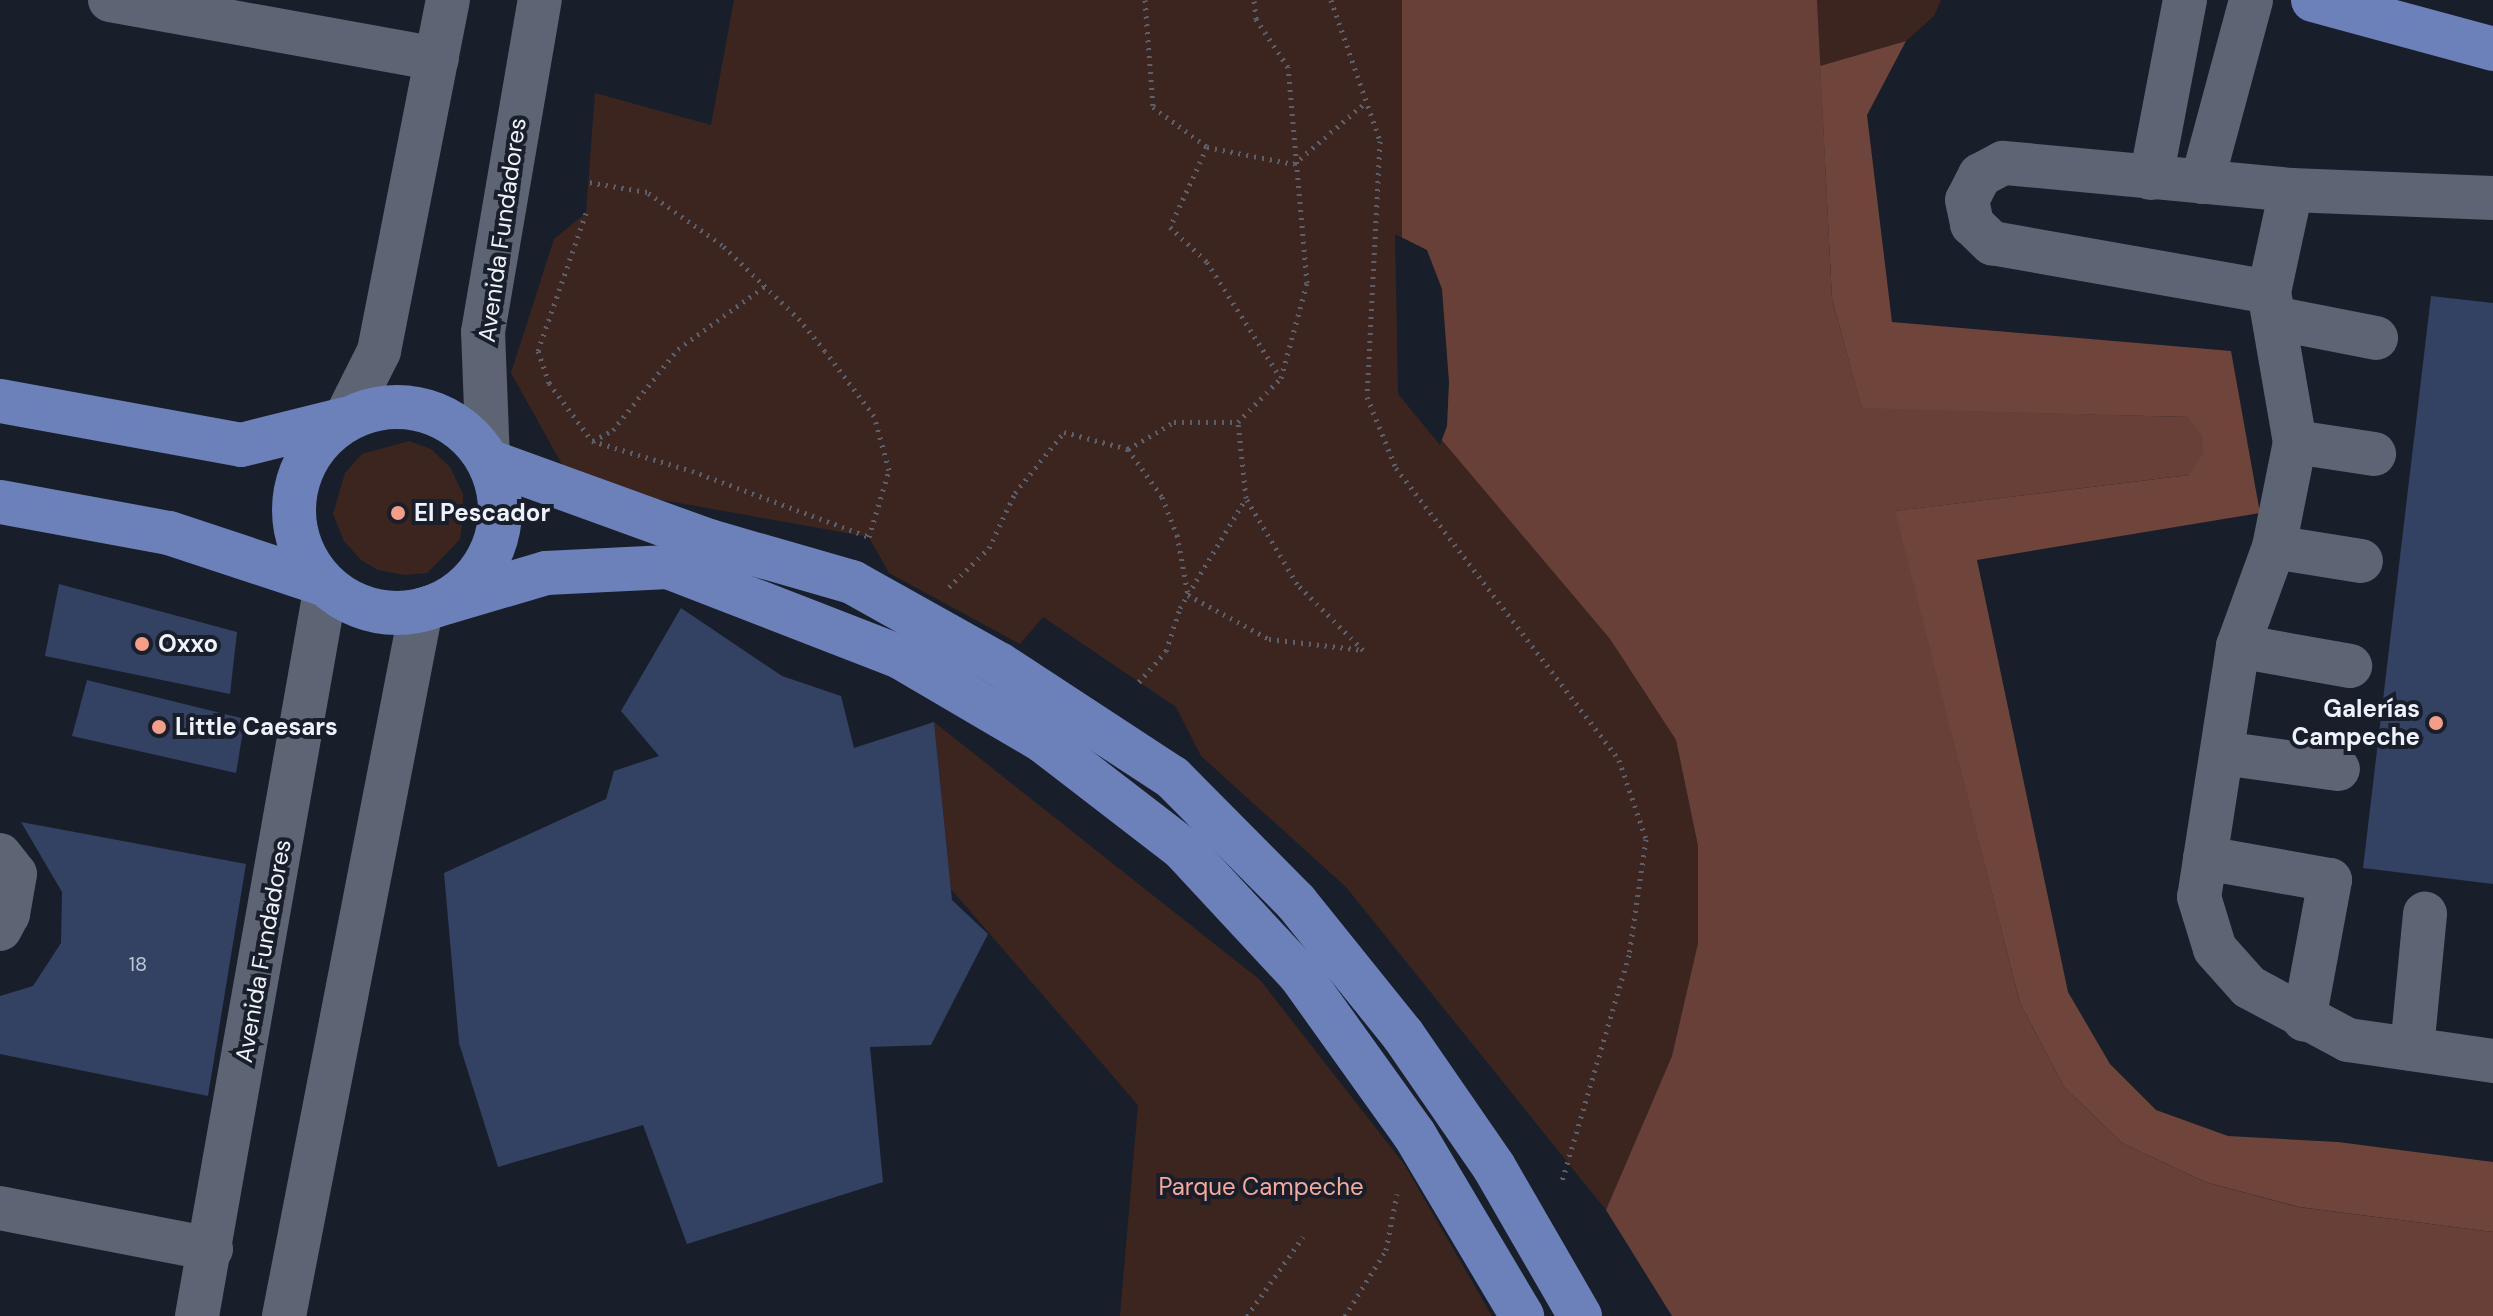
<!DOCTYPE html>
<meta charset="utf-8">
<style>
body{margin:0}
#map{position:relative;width:2493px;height:1316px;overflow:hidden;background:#191e2b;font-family:"DM Sans",sans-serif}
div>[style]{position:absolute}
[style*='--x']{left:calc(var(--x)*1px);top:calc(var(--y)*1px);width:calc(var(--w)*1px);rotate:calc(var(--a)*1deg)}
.green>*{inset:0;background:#3d251f}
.forest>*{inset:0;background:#6e443b}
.water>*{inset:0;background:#694037}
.pier>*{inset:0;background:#191e2b}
.building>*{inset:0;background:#334162}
.path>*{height:5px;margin-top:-2.5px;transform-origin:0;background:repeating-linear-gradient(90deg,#5c606c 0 2px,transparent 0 8px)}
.minor>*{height:44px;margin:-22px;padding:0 22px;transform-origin:22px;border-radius:22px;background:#5d6473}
.major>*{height:44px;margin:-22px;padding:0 22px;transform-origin:22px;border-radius:22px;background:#6c81b9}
.major>.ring{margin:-22px;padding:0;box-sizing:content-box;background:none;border:44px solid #6c81b9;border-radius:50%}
.dots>*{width:22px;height:22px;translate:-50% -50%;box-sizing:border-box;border:4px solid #191e2b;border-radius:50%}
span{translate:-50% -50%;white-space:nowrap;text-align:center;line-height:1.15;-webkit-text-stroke:8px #191e2b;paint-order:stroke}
.number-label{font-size:20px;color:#bfc6d5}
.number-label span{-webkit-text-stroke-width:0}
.street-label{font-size:24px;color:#eef2fb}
.poi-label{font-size:24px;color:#eef2fb;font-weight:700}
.left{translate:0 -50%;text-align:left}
.right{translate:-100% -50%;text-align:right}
.park-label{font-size:24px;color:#f3aa9a}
</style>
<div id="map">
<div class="green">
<i style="clip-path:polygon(734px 0,1402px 0,1402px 393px,1610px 639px,1676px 740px,1698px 846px,1698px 943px,1672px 1056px,1606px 1210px,1346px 887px,1201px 756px,1176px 707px,1043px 617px,1020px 644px,889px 573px,869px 537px,573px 484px,511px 373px,554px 239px,586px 213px,595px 93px,711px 125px)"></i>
<i style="clip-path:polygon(1817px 0,1941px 0,1934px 16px,1906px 41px,1820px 66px)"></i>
<i style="clip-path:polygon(409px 441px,431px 449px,450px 467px,463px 494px,463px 518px,460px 539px,446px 554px,427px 573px,405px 575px,378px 570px,361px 560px,344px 541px,333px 514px,345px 473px,362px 454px)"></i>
<i style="clip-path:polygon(934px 722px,1260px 980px,1404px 1164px,1492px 1316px,1120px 1316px,1138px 1105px,951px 889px)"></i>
</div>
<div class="forest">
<i style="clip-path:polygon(1906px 41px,1867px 115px,1892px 322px,2231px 351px,2260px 513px,1977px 560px,2068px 992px,2110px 1064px,2156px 1110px,2228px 1136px,2338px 1142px,2493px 1162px,2493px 1232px,2299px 1207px,2205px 1182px,2122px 1143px,2064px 1087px,2020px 1003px,1894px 511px,2189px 475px,2188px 417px,1862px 409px,1832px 299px,1820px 66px)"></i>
</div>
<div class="water">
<i style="clip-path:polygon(1402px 0,1817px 0,1832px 299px,1862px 408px,2188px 417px,2202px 435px,2203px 454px,2189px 475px,1895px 511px,2020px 1003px,2064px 1087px,2122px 1143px,2205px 1182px,2298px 1207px,2493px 1232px,2493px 1316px,1672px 1316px,1606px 1210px,1672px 1056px,1698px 943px,1698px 846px,1676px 740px,1610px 639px,1402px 393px)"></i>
</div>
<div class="pier">
<i style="clip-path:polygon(1395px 234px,1427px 250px,1442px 289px,1449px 382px,1447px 426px,1440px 445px,1398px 394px)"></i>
</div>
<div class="building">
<i style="clip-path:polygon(2431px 296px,2493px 303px,2493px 884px,2363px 868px)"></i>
<i style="clip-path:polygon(59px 584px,237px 632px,230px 694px,45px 656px)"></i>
<i style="clip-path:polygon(681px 608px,782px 676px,841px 696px,854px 748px,934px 722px,952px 900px,988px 934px,931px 1045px,870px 1047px,883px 1182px,687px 1244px,643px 1125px,498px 1167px,459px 1043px,444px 873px,606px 799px,614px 771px,659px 756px,621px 711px)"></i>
<i style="clip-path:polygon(87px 680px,245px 719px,236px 773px,72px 736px)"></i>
<i style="clip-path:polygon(21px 822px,246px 864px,208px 1096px,0 1054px,0 996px,33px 986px,61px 943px,62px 892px)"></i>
</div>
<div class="path">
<i style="--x:1145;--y:0;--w:107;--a:85.7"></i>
<i style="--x:1153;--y:107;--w:67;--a:36.5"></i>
<i style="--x:1207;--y:147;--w:89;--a:11.1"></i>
<i style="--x:1294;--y:164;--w:95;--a:-40.7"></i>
<i style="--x:1331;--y:0;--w:149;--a:70.8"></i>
<i style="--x:1380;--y:141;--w:256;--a:92.9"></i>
<i style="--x:1367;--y:397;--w:77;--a:67.8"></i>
<i style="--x:1396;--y:468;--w:367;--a:52.6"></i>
<i style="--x:1619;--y:760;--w:83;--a:71.1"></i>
<i style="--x:1646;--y:839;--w:117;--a:98.3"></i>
<i style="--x:1629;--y:955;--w:236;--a:106.5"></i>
<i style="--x:1207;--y:147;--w:88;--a:114.8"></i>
<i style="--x:1170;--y:227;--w:51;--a:43.4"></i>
<i style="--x:1207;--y:262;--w:136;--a:57.6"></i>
<i style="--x:586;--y:213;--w:146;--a:109.2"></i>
<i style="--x:538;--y:351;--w:34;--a:71"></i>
<i style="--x:549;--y:383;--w:72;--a:53.4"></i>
<i style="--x:592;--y:441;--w:104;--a:16.7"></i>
<i style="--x:692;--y:471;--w:189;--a:20.4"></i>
<i style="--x:869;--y:537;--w:70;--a:-73.4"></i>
<i style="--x:889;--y:470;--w:56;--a:-105.5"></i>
<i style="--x:874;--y:416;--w:81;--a:-127"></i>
<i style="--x:825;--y:351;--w:40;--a:-129"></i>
<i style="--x:800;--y:320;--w:108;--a:-136.1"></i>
<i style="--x:722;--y:245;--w:92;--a:-144.8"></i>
<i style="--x:647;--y:192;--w:60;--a:-170.4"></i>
<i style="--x:593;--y:441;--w:23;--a:-29"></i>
<i style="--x:613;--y:430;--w:104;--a:-51.3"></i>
<i style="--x:678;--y:349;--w:107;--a:-35.9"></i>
<i style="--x:1128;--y:449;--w:59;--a:54.7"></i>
<i style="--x:1162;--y:497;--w:41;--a:68.5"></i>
<i style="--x:1177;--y:535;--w:61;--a:79.6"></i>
<i style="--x:1188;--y:595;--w:92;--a:28.5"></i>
<i style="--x:1269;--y:639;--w:95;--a:6.7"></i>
<i style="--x:1363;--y:650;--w:93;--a:-135"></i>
<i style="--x:1297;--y:584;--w:100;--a:-120.7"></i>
<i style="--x:949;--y:587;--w:56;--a:-44.3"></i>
<i style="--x:989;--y:548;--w:61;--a:-64.7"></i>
<i style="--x:1015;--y:493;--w:78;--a:-51.2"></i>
<i style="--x:1064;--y:432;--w:66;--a:14.9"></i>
<i style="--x:1128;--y:449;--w:53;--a:-30.4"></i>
<i style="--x:1174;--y:422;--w:64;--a:0"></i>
<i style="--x:1238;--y:422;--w:62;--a:-45.7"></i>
<i style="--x:1281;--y:378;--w:98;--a:-74.7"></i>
<i style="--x:1307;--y:283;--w:217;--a:-95"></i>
<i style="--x:1288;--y:67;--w:58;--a:-123.7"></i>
<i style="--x:1256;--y:19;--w:19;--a:-96"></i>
<i style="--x:1139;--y:682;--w:41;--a:-48.9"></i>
<i style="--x:1166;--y:651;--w:45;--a:-72"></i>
<i style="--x:1180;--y:608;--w:128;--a:-59"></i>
<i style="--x:1246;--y:498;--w:76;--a:-96"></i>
<i style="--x:1247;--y:1316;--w:97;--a:-54.7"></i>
<i style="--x:1345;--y:1316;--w:78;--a:-58.2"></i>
<i style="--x:1386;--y:1250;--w:57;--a:-78.9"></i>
</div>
<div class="minor">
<i style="--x:110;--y:0;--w:332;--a:10.2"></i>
<i style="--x:2151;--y:178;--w:181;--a:-79.2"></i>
<i style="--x:2202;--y:182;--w:188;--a:-74.9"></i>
<i style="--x:2493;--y:198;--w:202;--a:-177.7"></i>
<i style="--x:2291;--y:190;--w:289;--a:-174.6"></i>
<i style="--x:2003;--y:163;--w:26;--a:152"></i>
<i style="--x:1980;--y:175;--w:28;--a:117"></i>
<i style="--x:1967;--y:200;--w:25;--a:78"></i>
<i style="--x:1972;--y:224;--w:28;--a:44"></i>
<i style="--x:1992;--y:243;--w:281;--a:10"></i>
<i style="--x:2269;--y:292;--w:152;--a:80.2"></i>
<i style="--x:2295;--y:442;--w:107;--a:101.3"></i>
<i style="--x:2274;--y:547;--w:105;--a:110"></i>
<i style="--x:2238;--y:646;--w:254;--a:98.8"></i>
<i style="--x:2199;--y:897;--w:54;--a:72.9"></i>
<i style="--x:2215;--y:949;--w:51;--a:48.2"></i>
<i style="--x:2249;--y:987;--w:112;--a:28.2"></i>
<i style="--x:2348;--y:1040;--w:147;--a:8.2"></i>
<i style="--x:2269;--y:292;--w:104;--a:-77.8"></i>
<i style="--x:2274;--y:318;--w:104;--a:11.1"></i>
<i style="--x:345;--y:419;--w:76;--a:-63.4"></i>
<i style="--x:379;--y:351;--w:358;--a:-78.9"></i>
<i style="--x:2295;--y:442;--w:80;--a:8.6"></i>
<i style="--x:488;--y:461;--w:129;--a:-92.2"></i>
<i style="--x:483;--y:332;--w:337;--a:-80.3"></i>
<i style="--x:2274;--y:547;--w:88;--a:9.1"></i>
<i style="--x:2238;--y:646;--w:114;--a:10.1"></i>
<i style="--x:2222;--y:753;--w:117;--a:7.9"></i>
<i style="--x:0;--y:855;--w:24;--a:52"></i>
<i style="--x:15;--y:874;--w:41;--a:99.9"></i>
<i style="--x:8;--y:914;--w:17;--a:118"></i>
<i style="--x:2205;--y:858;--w:127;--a:10"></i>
<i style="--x:2330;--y:880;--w:142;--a:100.5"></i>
<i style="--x:2412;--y:1049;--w:136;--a:-84.5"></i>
<i style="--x:0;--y:1208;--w:215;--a:11"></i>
<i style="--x:197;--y:1316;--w:742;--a:-79.99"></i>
<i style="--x:284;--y:1316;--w:719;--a:-79.02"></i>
</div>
<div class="major">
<i style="--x:2313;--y:0;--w:187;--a:15.2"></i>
<i style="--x:0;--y:401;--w:245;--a:10.3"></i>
<i style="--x:241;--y:445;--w:107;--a:-14"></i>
<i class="ring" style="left:294px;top:407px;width:162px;height:162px"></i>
<i style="--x:488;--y:461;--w:235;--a:19.9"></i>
<i style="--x:709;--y:541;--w:149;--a:16"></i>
<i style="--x:852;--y:582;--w:168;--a:29.2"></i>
<i style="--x:999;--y:664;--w:207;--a:33.2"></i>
<i style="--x:1172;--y:777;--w:176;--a:45.2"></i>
<i style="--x:1296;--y:902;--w:171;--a:51.2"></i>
<i style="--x:1403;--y:1035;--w:160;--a:55.4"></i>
<i style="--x:1494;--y:1167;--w:172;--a:60"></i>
<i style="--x:0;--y:502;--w:172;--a:10.4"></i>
<i style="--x:169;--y:533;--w:165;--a:18.3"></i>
<i style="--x:421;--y:610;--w:130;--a:-16.5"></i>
<i style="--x:546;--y:573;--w:122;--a:-2.8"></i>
<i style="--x:668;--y:567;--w:249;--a:21.2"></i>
<i style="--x:900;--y:657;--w:166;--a:30.4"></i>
<i style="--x:1043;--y:741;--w:175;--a:37.6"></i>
<i style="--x:1182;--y:848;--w:173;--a:47.1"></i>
<i style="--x:1300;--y:975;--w:196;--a:54.4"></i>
<i style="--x:1414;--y:1134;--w:212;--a:59.3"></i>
</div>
<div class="dots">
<i style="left:398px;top:513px;background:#f49e8a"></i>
<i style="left:142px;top:644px;background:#f49e8a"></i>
<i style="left:2436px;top:723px;background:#f49e8a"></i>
<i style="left:159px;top:727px;background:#f49e8a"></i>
</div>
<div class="number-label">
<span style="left:138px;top:964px">18</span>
</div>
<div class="street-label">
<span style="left:502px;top:230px;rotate:-82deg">Avenida Fundadores</span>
<span style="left:263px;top:951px;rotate:-80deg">Avenida Fundadores</span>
</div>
<div class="poi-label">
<span class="left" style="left:414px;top:513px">El Pescador</span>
<span class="left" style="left:158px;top:644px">Oxxo</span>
<span class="right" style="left:2420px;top:723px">Galerías<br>Campeche</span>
<span class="left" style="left:175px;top:727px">Little Caesars</span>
</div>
<div class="park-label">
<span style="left:1261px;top:1187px">Parque Campeche</span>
</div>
</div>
